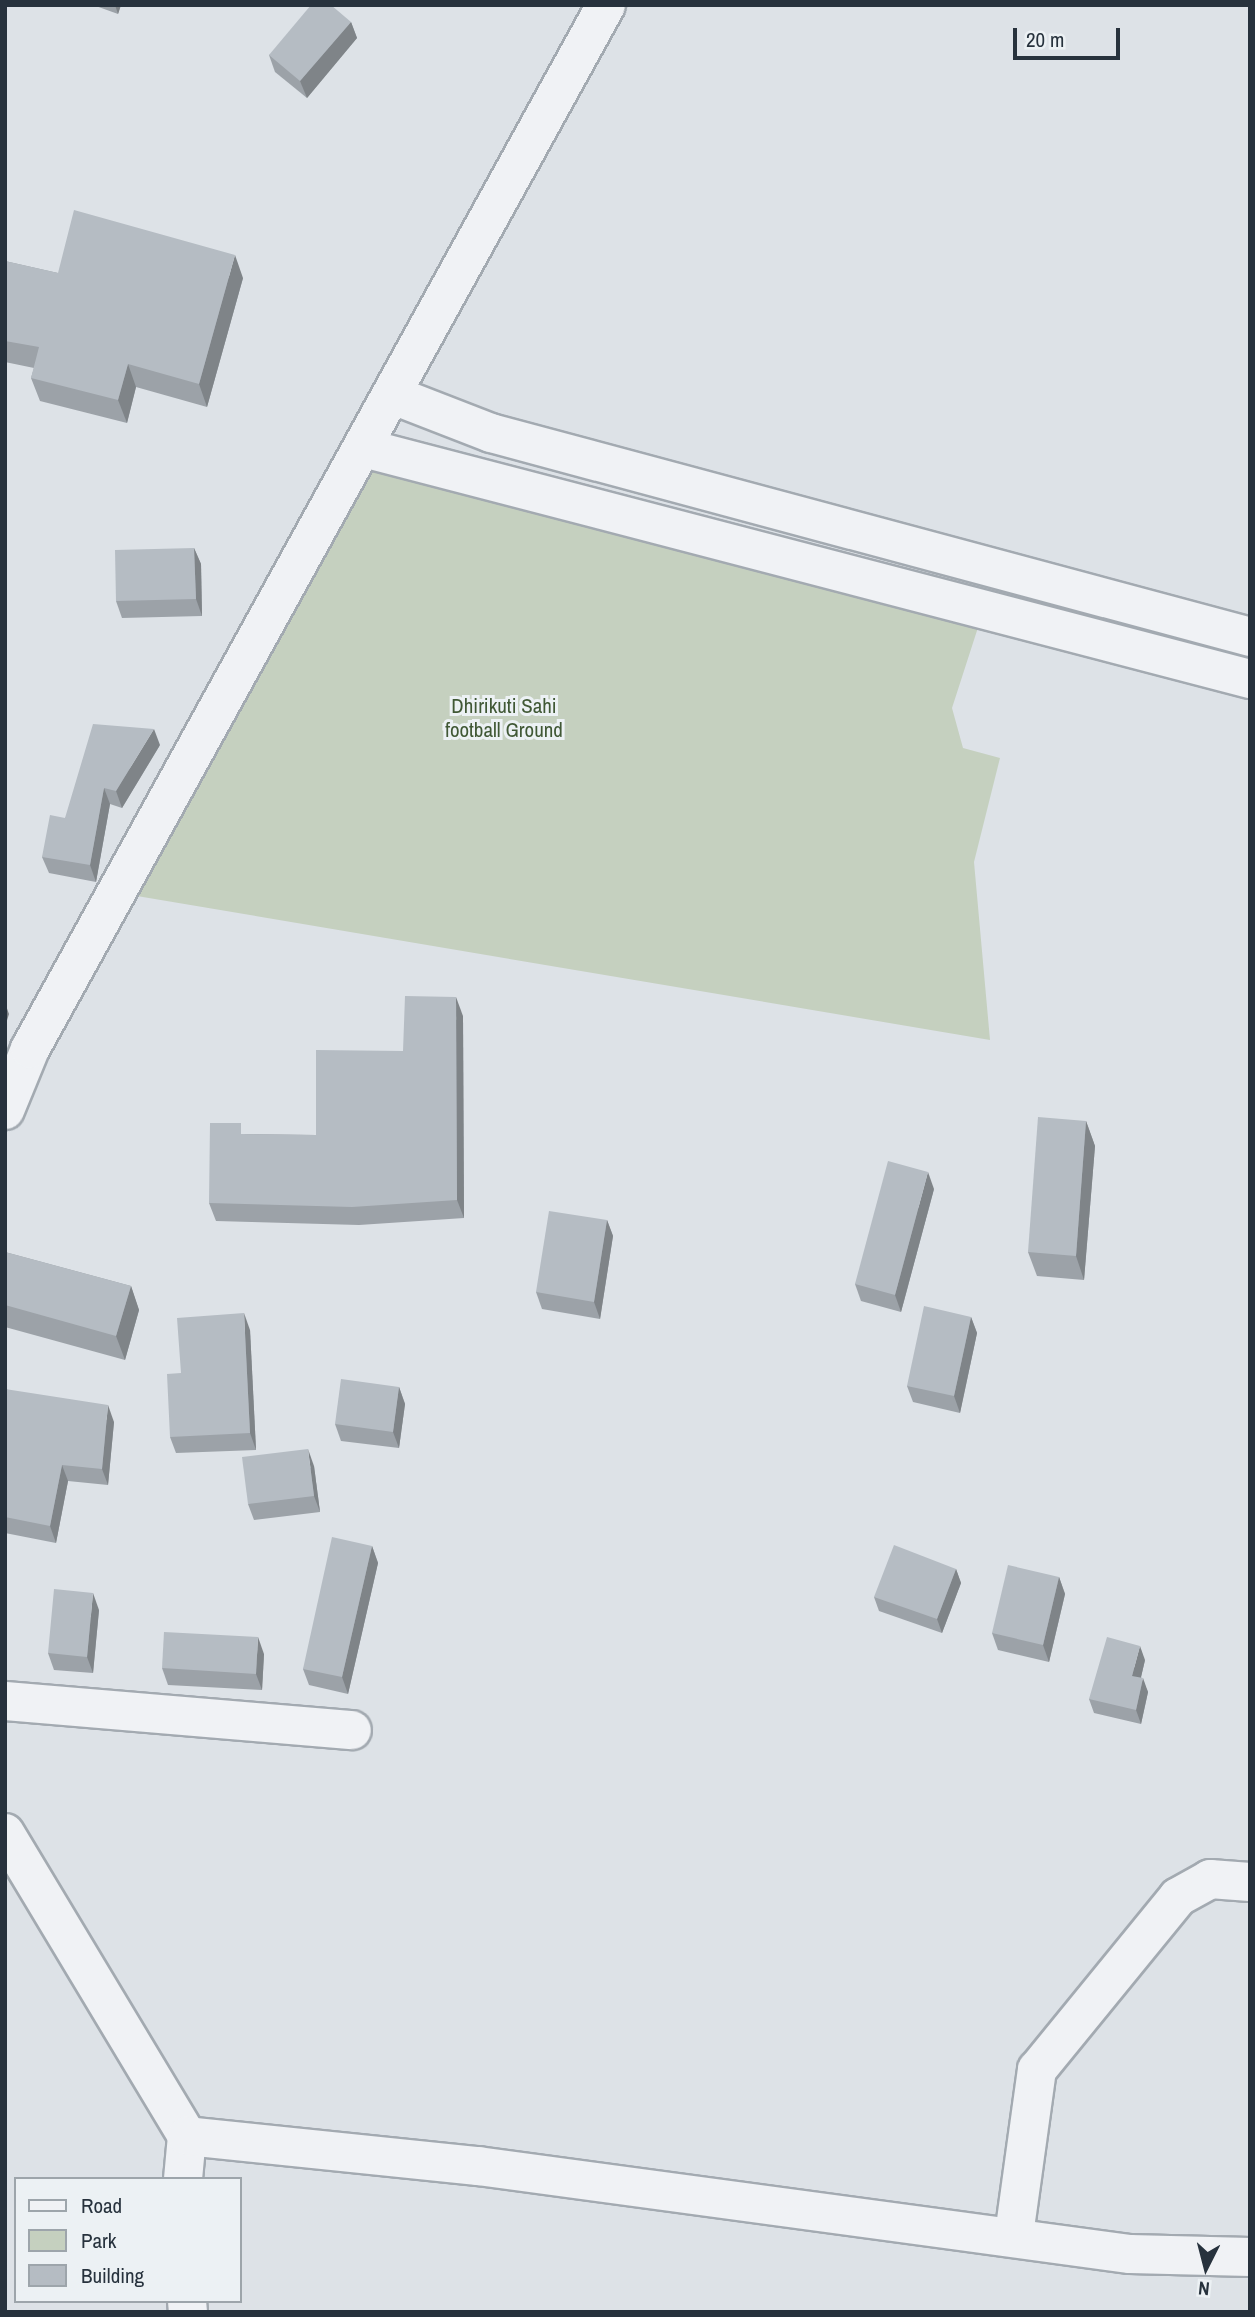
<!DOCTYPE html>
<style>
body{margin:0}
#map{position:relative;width:1255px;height:2317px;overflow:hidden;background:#dde2e7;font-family:"Archivo Narrow",sans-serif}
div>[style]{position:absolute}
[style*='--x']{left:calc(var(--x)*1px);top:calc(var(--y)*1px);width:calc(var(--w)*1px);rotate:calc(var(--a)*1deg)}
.green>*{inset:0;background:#c5d0bf}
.roads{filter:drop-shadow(2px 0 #a3aab1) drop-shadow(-2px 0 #a3aab1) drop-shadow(0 2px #a3aab1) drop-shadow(0 -2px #a3aab1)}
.minor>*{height:38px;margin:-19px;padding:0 19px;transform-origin:19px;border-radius:19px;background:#f0f2f5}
.tertiary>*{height:38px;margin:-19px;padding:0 19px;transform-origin:19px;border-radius:19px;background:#f0f2f5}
.wall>*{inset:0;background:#9ca2a8}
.shaded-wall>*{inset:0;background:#7f8488}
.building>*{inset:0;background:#b5bcc3}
span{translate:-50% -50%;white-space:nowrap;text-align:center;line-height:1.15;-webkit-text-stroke:6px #ecf1f4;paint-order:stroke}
.park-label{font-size:21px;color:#405835}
.frame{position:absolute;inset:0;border:7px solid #27323d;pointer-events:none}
.legend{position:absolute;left:14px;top:2177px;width:228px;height:126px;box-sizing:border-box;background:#ecf1f4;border:2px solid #9da5ab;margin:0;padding:9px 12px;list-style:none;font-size:21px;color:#27323d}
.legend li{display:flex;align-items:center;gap:14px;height:35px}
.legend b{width:35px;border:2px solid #9da5ab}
.north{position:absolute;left:1171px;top:2233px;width:70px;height:70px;-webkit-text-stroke:5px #ecf1f4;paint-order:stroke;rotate:186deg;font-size:19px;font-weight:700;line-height:28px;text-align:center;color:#27323d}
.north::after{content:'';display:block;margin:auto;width:24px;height:32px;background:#27323d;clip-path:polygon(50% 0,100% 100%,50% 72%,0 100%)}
.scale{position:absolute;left:1013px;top:28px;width:107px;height:32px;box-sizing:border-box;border:4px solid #27323d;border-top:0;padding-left:9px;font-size:21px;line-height:24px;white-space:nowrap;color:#27323d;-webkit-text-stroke:5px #ecf1f4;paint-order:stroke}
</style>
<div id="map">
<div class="green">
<i style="clip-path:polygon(388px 438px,983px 612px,952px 708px,963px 748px,1000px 758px,974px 862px,990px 1040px,125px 894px)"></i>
</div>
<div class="roads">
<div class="minor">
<i style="--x:5;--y:1701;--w:348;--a:4.8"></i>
<i style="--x:1014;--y:2235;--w:167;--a:-82.1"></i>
<i style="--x:1037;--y:2070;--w:223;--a:-50.8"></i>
<i style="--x:1178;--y:1897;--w:37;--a:-29"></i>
<i style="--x:1210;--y:1879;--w:40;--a:4.3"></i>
</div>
<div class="tertiary">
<i style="--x:393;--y:395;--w:105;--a:21.2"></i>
<i style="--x:491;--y:433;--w:786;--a:15.04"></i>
<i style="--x:364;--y:448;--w:916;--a:14.61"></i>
<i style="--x:5;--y:1110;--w:66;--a:-67.7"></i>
<i style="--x:30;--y:1049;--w:1192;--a:-61.11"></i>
<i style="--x:5;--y:1833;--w:353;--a:59"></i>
<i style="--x:187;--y:2136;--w:43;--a:95.3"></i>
<i style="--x:187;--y:2136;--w:293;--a:5.9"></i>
<i style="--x:478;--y:2166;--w:658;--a:7.69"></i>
<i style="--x:1130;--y:2254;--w:120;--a:1.4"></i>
<i style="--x:187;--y:2301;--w:11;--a:85"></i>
</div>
</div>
<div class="wall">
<i style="clip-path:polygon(93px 5px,121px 5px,118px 14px)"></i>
<i style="clip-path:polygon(351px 22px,357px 38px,307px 98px,275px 72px,269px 55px)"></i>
<i style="clip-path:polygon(5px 261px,58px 273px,243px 278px,207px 407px,136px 387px,127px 423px,40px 401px,31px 378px,34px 368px,5px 362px)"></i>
<i style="clip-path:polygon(194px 548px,201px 564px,202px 616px,122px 618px,116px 601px)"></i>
<i style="clip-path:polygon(160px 745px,122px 808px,110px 804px,96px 882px,49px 873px,42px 857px,65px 818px)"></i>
<i style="clip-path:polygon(463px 1016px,464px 1218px,359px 1225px,216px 1221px,209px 1203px,245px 1134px,316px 1135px,403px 1051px)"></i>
<i style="clip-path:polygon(1086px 1121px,1095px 1146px,1084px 1280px,1037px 1276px,1028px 1252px)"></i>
<i style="clip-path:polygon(934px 1189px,901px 1312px,861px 1301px,855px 1284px)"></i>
<i style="clip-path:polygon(607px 1220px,613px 1236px,600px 1319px,542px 1309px,536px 1292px)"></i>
<i style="clip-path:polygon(5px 1252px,131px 1286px,139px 1310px,125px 1360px,5px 1327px)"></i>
<i style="clip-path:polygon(971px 1317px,977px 1333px,960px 1413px,913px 1402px,907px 1386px)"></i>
<i style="clip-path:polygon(250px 1330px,256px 1450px,176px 1453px,170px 1437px,181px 1373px)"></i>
<i style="clip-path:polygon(399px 1387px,405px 1404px,399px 1448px,341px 1441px,335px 1424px)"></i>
<i style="clip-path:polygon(5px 1389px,114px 1422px,108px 1485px,68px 1481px,56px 1543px,5px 1533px)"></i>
<i style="clip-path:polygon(314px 1466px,320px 1512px,254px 1520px,248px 1504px)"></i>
<i style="clip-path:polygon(372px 1546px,378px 1563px,348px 1694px,309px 1685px,303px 1669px)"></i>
<i style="clip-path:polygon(956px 1569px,961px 1583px,942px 1633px,879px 1611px,874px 1597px)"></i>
<i style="clip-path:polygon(1059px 1577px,1065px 1594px,1049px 1662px,998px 1650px,992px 1633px)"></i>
<i style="clip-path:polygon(99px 1610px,93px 1673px,54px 1670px,48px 1653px)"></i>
<i style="clip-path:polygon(264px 1654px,262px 1690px,168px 1685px,162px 1668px)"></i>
<i style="clip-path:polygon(1145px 1660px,1141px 1677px,1148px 1692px,1141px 1724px,1094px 1713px,1089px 1699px)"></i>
</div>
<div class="shaded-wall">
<i style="clip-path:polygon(115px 5px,121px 5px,118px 14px)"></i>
<i style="clip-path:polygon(351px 22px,357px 38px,307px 98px,300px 81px)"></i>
<i style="clip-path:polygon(235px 255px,243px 278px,207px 407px,199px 384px)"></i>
<i style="clip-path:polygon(128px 364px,136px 387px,127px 423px,118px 400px)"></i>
<i style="clip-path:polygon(194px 548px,201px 564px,202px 616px,196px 599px)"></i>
<i style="clip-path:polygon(154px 729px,160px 745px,122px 808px,116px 791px)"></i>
<i style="clip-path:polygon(104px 788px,110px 804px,96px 882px,90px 865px)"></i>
<i style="clip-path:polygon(456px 997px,463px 1016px,464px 1218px,457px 1200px)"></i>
<i style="clip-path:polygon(5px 1003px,9px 1014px,5px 1027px)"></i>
<i style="clip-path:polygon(1086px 1121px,1095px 1146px,1084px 1280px,1076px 1256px)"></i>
<i style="clip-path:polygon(928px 1172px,934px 1189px,901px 1312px,895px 1295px)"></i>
<i style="clip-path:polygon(607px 1220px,613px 1236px,600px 1319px,594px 1302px)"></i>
<i style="clip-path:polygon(131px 1286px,139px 1310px,125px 1360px,116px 1336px)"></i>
<i style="clip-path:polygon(244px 1313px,250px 1330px,256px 1450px,250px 1433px)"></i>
<i style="clip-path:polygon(971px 1317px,977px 1333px,960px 1413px,954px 1396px)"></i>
<i style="clip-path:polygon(399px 1387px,405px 1404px,399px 1448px,393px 1432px)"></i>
<i style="clip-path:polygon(108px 1405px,114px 1422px,108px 1485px,102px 1469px)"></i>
<i style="clip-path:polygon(308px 1449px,314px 1466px,320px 1512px,314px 1496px)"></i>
<i style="clip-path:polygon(62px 1465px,68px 1481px,56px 1543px,50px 1526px)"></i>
<i style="clip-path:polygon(372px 1546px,378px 1563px,348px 1694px,342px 1677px)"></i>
<i style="clip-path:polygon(956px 1569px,961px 1583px,942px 1633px,937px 1619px)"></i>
<i style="clip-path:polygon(1059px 1577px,1065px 1594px,1049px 1662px,1043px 1645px)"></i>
<i style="clip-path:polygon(93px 1593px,99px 1610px,93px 1673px,87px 1657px)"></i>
<i style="clip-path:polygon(258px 1637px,264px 1654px,262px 1690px,256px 1674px)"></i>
<i style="clip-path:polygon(1140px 1646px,1145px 1660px,1138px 1690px,1132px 1676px)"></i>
<i style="clip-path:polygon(1143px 1678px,1148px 1692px,1141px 1724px,1136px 1710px)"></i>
</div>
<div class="building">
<i style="clip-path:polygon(311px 5px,331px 5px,351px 22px,300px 81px,269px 55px)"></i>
<i style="clip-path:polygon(74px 210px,235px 255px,199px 384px,128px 364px,118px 400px,31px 378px,39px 347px,5px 341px,5px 261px,58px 273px)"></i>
<i style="clip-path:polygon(194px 548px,196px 599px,116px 601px,115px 550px)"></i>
<i style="clip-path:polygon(93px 724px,154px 729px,116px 791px,104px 788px,90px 865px,42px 857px,50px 815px,65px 818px)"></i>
<i style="clip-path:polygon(405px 996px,456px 997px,457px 1200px,352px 1207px,209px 1203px,210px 1123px,241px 1123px,241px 1134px,316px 1135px,316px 1050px,403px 1051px)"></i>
<i style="clip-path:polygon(1038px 1117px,1086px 1121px,1076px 1256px,1028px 1252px)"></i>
<i style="clip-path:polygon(888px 1161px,928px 1172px,895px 1295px,855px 1284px)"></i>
<i style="clip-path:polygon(549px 1211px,607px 1220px,594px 1302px,536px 1292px)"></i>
<i style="clip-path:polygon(5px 1252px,131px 1286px,116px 1336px,5px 1305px)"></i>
<i style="clip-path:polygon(924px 1306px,971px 1317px,954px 1396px,907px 1386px)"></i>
<i style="clip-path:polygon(244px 1313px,250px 1433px,170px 1437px,167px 1374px,181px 1373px,177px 1318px)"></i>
<i style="clip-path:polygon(341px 1379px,399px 1387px,393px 1432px,335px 1424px)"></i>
<i style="clip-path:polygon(5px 1389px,108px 1405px,102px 1469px,62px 1465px,50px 1526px,5px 1517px,5px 1435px,6px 1429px,5px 1429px)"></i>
<i style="clip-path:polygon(308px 1449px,314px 1496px,248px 1504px,242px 1457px)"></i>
<i style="clip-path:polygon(332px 1537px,372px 1546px,342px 1677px,303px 1669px)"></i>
<i style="clip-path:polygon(894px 1545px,956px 1569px,937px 1619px,874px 1597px)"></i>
<i style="clip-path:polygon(1008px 1565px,1059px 1577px,1043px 1645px,992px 1633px)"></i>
<i style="clip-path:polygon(54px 1589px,93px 1593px,87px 1657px,48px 1653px)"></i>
<i style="clip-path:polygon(164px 1632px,258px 1637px,256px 1674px,162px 1668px)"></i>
<i style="clip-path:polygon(1107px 1637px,1140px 1646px,1132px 1676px,1143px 1678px,1136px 1710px,1089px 1699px)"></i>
</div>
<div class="park-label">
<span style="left:504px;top:718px">Dhirikuti Sahi<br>football Ground</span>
</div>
<div class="frame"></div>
<ul class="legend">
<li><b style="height:9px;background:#f0f2f5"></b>Road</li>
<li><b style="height:19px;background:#c5d0bf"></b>Park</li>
<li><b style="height:19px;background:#b5bcc3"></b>Building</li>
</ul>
<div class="north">N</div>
<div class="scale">20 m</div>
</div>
